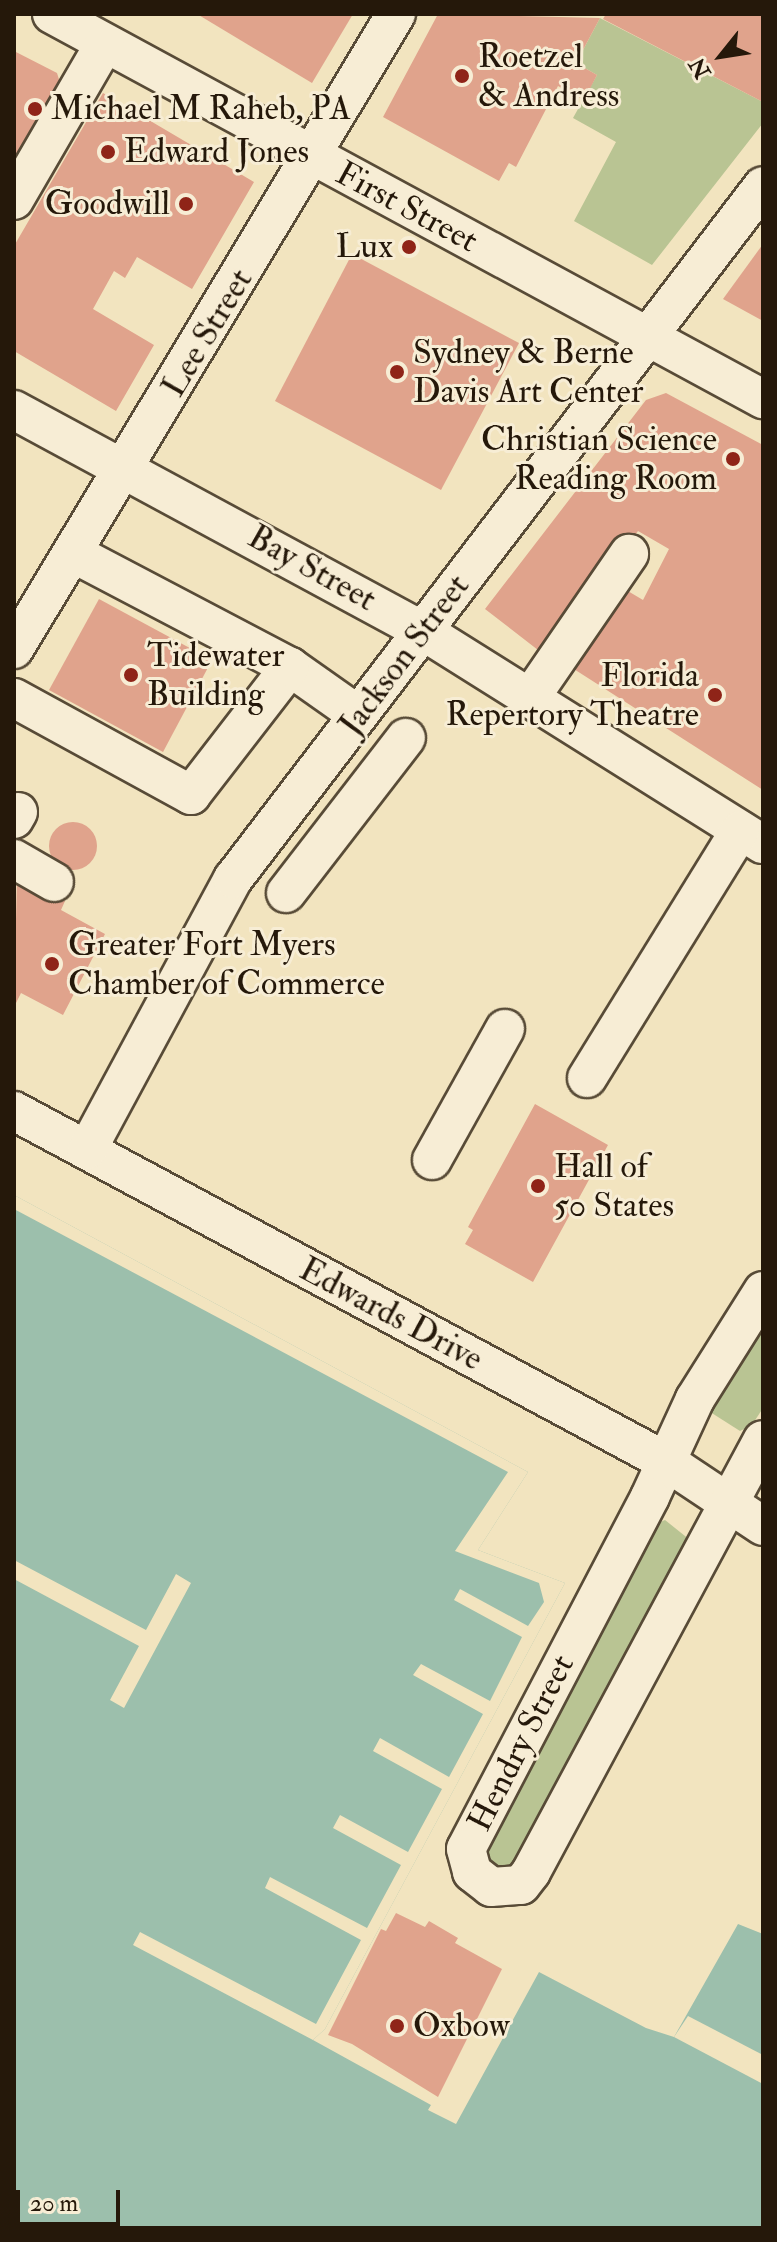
<!DOCTYPE html>
<style>
body{margin:0}
#map{position:relative;width:777px;height:2242px;overflow:hidden;background:#f2e4bf;font-family:"IM FELL Double Pica",serif}
div>[style]{position:absolute}
[style*='--x']{left:calc(var(--x)*1px);top:calc(var(--y)*1px);width:calc(var(--w)*1px);rotate:calc(var(--a)*1deg)}
.green>*{inset:0;background:#b9c493}
.water>*{inset:0;background:#9cbfac}
.pier>*{inset:0;background:#f2e4bf}
.building>*{inset:0;background:#e0a38c}
.round{border-radius:50%}
.roads{filter:drop-shadow(2px 0 #584b37) drop-shadow(-2px 0 #584b37) drop-shadow(0 2px #584b37) drop-shadow(0 -2px #584b37)}
.minor>*{height:38px;margin:-19px;padding:0 19px;transform-origin:19px;border-radius:19px;background:#f7edd5}
.dots>*{width:22px;height:22px;translate:-50% -50%;box-sizing:border-box;border:4px solid #f7edd5;border-radius:50%}
span{translate:-50% -50%;white-space:nowrap;text-align:center;line-height:1.15;-webkit-text-stroke:6px #f7edd5;paint-order:stroke}
.poi-label{font-size:34px;color:#25180a}
.left{translate:0 -50%;text-align:left}
.right{translate:-100% -50%;text-align:right}
.street-label{font-size:34px;color:#25180a}
.frame{position:absolute;inset:0;border:16px solid #25180a;pointer-events:none}
.north{position:absolute;left:681px;top:16px;width:80px;height:80px;-webkit-text-stroke:6px #f7edd5;paint-order:stroke;rotate:240deg;font-size:22px;font-weight:700;line-height:32px;text-align:center;color:#25180a}
.north::after{content:'';display:block;margin:auto;width:28px;height:36px;background:#25180a;clip-path:polygon(50% 0,100% 100%,50% 72%,0 100%)}
.scale{position:absolute;left:16px;top:2190px;width:104px;height:36px;box-sizing:border-box;border:4px solid #25180a;border-top:0;padding-left:10px;font-size:24px;line-height:28px;white-space:nowrap;color:#25180a;-webkit-text-stroke:6px #f7edd5;paint-order:stroke}
</style>
<div id="map">
<div class="green">
<i style="clip-path:polygon(600px 18px,763px 102px,763px 123px,652px 265px,574px 221px,616px 142px,573px 118px,597px 75px,576px 63px)"></i>
<i style="clip-path:polygon(763px 1313px,763px 1408px,752px 1425px,740px 1431px,707px 1410px)"></i>
<i style="clip-path:polygon(665px 1520px,690px 1540px,512px 1873px,495px 1867px,484px 1854px,656px 1524px)"></i>
</div>
<div class="water">
<i style="clip-path:polygon(14px 1195px,528px 1472px,478px 1550px,565px 1583px,325px 2029px,313px 2040px,431px 2105px,428px 2110px,456px 2124px,539px 1972px,646px 2028px,674px 2037px,738px 1924px,763px 1934px,763px 2228px,14px 2228px)"></i>
</div>
<div class="pier">
<i style="clip-path:polygon(14px 1195px,528px 1472px,478px 1550px,565px 1583px,325px 2029px,313px 2040px,133px 1945px,140px 1932px,316px 2024px,361px 1940px,265px 1888px,270px 1877px,367px 1928px,401px 1865px,333px 1828px,340px 1815px,408px 1852px,442px 1789px,373px 1751px,380px 1738px,449px 1777px,483px 1714px,413px 1675px,421px 1664px,490px 1701px,522px 1637px,454px 1600px,460px 1589px,528px 1626px,544px 1602px,539px 1583px,455px 1551px,508px 1472px,14px 1209px)"></i>
<i style="clip-path:polygon(14px 1560px,146px 1630px,176px 1574px,191px 1583px,124px 1708px,110px 1700px,139px 1646px,14px 1579px)"></i>
<i style="clip-path:polygon(688px 2016px,763px 2055px,763px 2084px,674px 2037px)"></i>
</div>
<div class="building">
<i style="clip-path:polygon(197px 14px,353px 14px,312px 83px)"></i>
<i style="clip-path:polygon(438px 14px,600px 18px,576px 63px,597px 75px,584px 100px,558px 86px,516px 167px,509px 163px,499px 181px,383px 117px)"></i>
<i style="clip-path:polygon(606px 14px,763px 14px,763px 102px,603px 19px)"></i>
<i style="clip-path:polygon(14px 51px,57px 73px,62px 89px,14px 170px)"></i>
<i style="clip-path:polygon(103px 93px,254px 182px,192px 289px,137px 257px,125px 278px,114px 271px,93px 309px,154px 345px,116px 411px,14px 351px,14px 246px)"></i>
<i style="clip-path:polygon(763px 244px,763px 321px,723px 299px)"></i>
<i style="clip-path:polygon(352px 254px,519px 343px,441px 490px,275px 401px)"></i>
<i style="clip-path:polygon(666px 393px,763px 445px,763px 790px,566px 664px,616px 584px,643px 600px,669px 549px,638px 531px,547px 657px,485px 609px,646px 400px)"></i>
<i style="clip-path:polygon(99px 599px,212px 660px,163px 752px,49px 690px)"></i>
<i class="round" style="left:49px;top:822px;width:48px;height:48px"></i>
<i style="clip-path:polygon(17px 876px,65px 901px,61px 910px,105px 934px,63px 1015px,21px 993px,14px 1007px)"></i>
<i style="clip-path:polygon(535px 1104px,608px 1145px,533px 1282px,465px 1244px,473px 1230px,468px 1227px)"></i>
<i style="clip-path:polygon(396px 1913px,425px 1927px,429px 1921px,458px 1938px,455px 1943px,502px 1969px,438px 2097px,352px 2044px,328px 2035px,381px 1929px,386px 1931px)"></i>
</div>
<div class="roads">
<div class="minor">
<i style="--x:52;--y:14;--w:809;--a:28.44"></i>
<i style="--x:14;--y:200;--w:181;--a:-59.9"></i>
<i style="--x:14;--y:410;--w:465;--a:28.4"></i>
<i style="--x:423;--y:631;--w:401;--a:32.1"></i>
<i style="--x:14;--y:649;--w:741;--a:-58.97"></i>
<i style="--x:290;--y:667;--w:83;--a:35.2"></i>
<i style="--x:14;--y:698;--w:202;--a:28.7"></i>
<i style="--x:191;--y:795;--w:162;--a:-52.3"></i>
<i style="--x:290;--y:667;--w:245;--a:-152.3"></i>
<i style="--x:530;--y:698;--w:175;--a:-55.5"></i>
<i style="--x:14;--y:819;--w:8;--a:-60"></i>
<i style="--x:14;--y:859;--w:46;--a:29.9"></i>
<i style="--x:286;--y:893;--w:196;--a:-52.3"></i>
<i style="--x:587;--y:1078;--w:291;--a:-58.3"></i>
<i style="--x:14;--y:1111;--w:741;--a:28.26"></i>
<i style="--x:667;--y:1462;--w:115;--a:33.7"></i>
<i style="--x:87;--y:1150;--w:308;--a:-61.7"></i>
<i style="--x:233;--y:879;--w:872;--a:-52.59"></i>
<i style="--x:432;--y:1160;--w:150;--a:-60.9"></i>
<i style="--x:763;--y:1291;--w:128;--a:122.2"></i>
<i style="--x:695;--y:1399;--w:108;--a:114.7"></i>
<i style="--x:650;--y:1497;--w:397;--a:117.6"></i>
<i style="--x:466;--y:1849;--w:24;--a:75"></i>
<i style="--x:472;--y:1872;--w:24;--a:38"></i>
<i style="--x:491;--y:1887;--w:30;--a:-4"></i>
<i style="--x:521;--y:1885;--w:16;--a:-52"></i>
<i style="--x:531;--y:1872;--w:490;--a:-61.8"></i>
</div>
</div>
<div class="dots">
<i style="left:462px;top:76px;background:#8f2418"></i>
<i style="left:35px;top:109px;background:#8f2418"></i>
<i style="left:108px;top:152px;background:#8f2418"></i>
<i style="left:186px;top:204px;background:#8f2418"></i>
<i style="left:409px;top:247px;background:#8f2418"></i>
<i style="left:397px;top:372px;background:#8f2418"></i>
<i style="left:733px;top:459px;background:#8f2418"></i>
<i style="left:131px;top:675px;background:#8f2418"></i>
<i style="left:715px;top:695px;background:#8f2418"></i>
<i style="left:52px;top:964px;background:#8f2418"></i>
<i style="left:538px;top:1186px;background:#8f2418"></i>
<i style="left:397px;top:2026px;background:#8f2418"></i>
</div>
<div class="poi-label">
<span class="left" style="left:478px;top:76px">Roetzel<br>&amp; Andress</span>
<span class="left" style="left:51px;top:109px">Michael M Raheb, PA</span>
<span class="left" style="left:124px;top:152px">Edward Jones</span>
<span class="right" style="left:170px;top:204px">Goodwill</span>
<span class="right" style="left:393px;top:247px">Lux</span>
<span class="left" style="left:413px;top:372px">Sydney &amp; Berne<br>Davis Art Center</span>
<span class="right" style="left:717px;top:459px">Christian Science<br>Reading Room</span>
<span class="left" style="left:147px;top:675px">Tidewater<br>Building</span>
<span class="right" style="left:699px;top:695px">Florida<br>Repertory Theatre</span>
<span class="left" style="left:68px;top:964px">Greater Fort Myers<br>Chamber of Commerce</span>
<span class="left" style="left:554px;top:1186px">Hall of<br>50 States</span>
<span class="left" style="left:413px;top:2026px">Oxbow</span>
</div>
<div class="street-label">
<span style="left:407px;top:207px;rotate:28deg">First Street</span>
<span style="left:207px;top:333px;rotate:-59deg">Lee Street</span>
<span style="left:312px;top:568px;rotate:29deg">Bay Street</span>
<span style="left:404px;top:655px;rotate:-53deg">Jackson Street</span>
<span style="left:391px;top:1314px;rotate:28deg">Edwards Drive</span>
<span style="left:521px;top:1743px;rotate:-63deg">Hendry Street</span>
</div>
<div class="frame"></div>
<div class="north">N</div>
<div class="scale">20 m</div>
</div>
